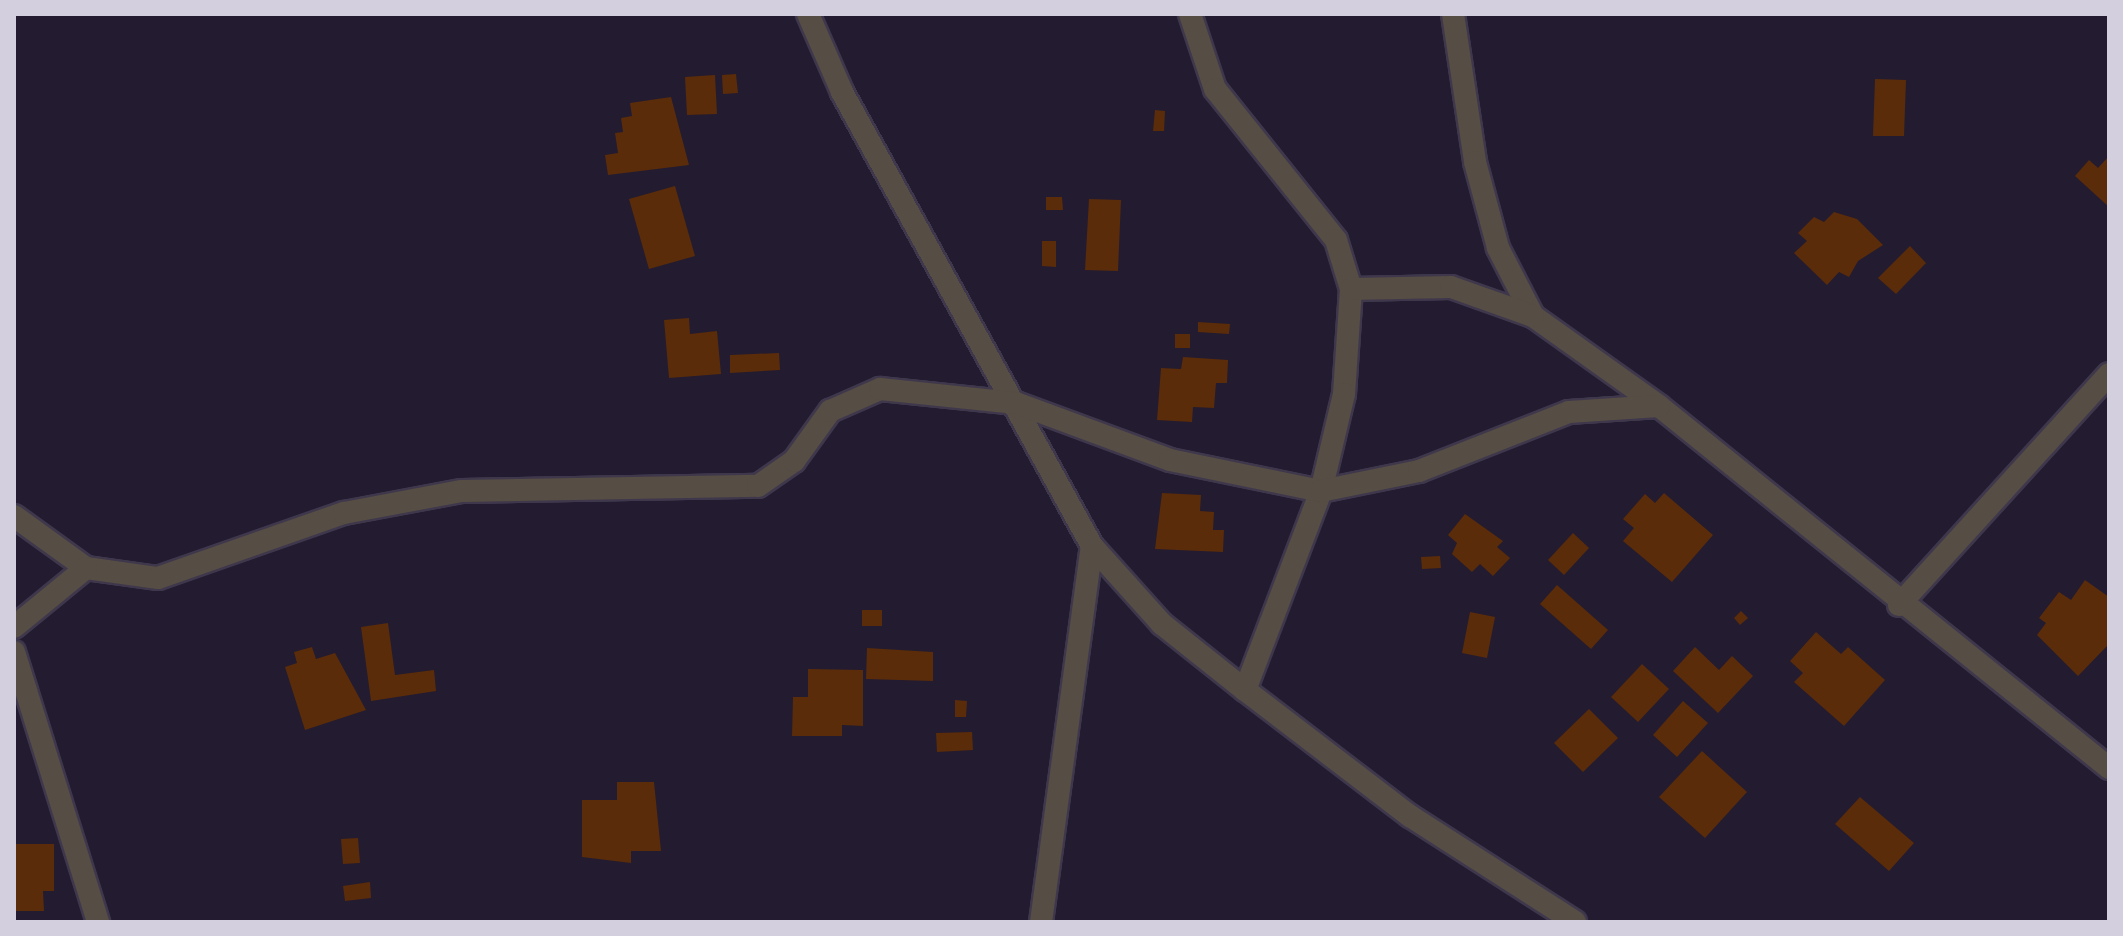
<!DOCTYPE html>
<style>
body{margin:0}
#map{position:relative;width:2123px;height:936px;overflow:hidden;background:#231b30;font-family:"PT Sans Narrow",sans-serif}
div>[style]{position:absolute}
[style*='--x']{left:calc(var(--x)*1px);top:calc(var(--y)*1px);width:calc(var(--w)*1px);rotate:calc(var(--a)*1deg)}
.building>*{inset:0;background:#5a2c0a}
.roads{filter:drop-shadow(2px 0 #3f384c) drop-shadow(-2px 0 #3f384c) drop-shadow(0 2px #3f384c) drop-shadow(0 -2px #3f384c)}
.minor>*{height:22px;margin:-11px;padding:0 11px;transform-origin:11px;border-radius:11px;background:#564d44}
span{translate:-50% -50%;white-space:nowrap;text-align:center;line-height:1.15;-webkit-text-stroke:6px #0b0811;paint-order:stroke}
.frame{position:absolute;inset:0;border:16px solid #d4cfde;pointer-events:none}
</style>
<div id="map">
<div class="building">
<i style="clip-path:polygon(736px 74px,738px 93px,723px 94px,722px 75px)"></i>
<i style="clip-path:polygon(715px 75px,717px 114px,687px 115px,685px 77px)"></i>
<i style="clip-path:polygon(1875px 79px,1906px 80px,1904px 136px,1873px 136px)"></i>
<i style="clip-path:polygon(671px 97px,689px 165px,608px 175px,605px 155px,618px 153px,615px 133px,623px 132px,621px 118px,632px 116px,630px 103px)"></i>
<i style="clip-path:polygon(1155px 110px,1165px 111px,1164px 131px,1153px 131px)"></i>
<i style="clip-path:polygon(2109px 156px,2109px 207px,2075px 176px,2089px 160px,2098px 168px)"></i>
<i style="clip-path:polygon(675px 186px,695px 256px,649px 269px,629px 199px)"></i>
<i style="clip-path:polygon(1046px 197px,1062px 197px,1063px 210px,1046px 210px)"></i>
<i style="clip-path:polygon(1089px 199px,1121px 200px,1118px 271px,1085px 270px)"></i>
<i style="clip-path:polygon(1834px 212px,1857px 219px,1883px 245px,1858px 261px,1849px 277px,1839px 272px,1827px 285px,1794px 253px,1807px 241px,1798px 233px,1814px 217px,1824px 222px)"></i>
<i style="clip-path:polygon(1042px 241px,1056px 241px,1056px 267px,1042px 266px)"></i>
<i style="clip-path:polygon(1910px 246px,1926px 263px,1896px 294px,1878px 278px)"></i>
<i style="clip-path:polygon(689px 318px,690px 334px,717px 331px,721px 374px,669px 378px,664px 320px)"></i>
<i style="clip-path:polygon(1198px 322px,1230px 324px,1229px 334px,1198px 332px)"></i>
<i style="clip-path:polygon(1175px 334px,1190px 334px,1190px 348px,1175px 348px)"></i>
<i style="clip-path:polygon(779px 353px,780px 370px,730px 373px,730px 355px)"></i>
<i style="clip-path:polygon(1183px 357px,1228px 360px,1227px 383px,1216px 383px,1214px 408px,1193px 407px,1192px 422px,1157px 420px,1161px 368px,1181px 369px)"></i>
<i style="clip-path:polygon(1162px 493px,1201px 495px,1200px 511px,1214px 512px,1213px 530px,1224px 530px,1223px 552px,1155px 549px)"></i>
<i style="clip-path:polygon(1664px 493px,1713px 535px,1672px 582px,1623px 541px,1634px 528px,1623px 519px,1645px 494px,1655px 503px)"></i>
<i style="clip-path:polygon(1465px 514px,1503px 541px,1497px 547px,1510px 558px,1493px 576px,1480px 564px,1472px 572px,1452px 554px,1457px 543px,1448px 535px)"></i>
<i style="clip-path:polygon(1573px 533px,1589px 548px,1564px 575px,1548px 560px)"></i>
<i style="clip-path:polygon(1440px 556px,1441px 568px,1422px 569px,1421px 557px)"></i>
<i style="clip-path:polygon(2085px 580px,2109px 597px,2109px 644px,2078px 676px,2037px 635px,2046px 623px,2039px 618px,2059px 592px,2071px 600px)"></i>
<i style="clip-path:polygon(1557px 585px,1608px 630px,1591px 649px,1540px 604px)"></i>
<i style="clip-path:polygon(862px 610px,882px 610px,882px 626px,862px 626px)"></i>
<i style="clip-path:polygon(1741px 611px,1748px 618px,1740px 625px,1734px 618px)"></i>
<i style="clip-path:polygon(1470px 612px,1495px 617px,1487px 658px,1462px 653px)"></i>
<i style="clip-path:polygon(388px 623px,395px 675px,434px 670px,436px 691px,371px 701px,361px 627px)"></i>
<i style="clip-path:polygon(1816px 632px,1841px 654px,1848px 647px,1885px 680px,1844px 726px,1794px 682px,1803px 673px,1790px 661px)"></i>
<i style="clip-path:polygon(312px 647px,316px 659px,335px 653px,366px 710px,305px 730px,285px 667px,297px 663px,294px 652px)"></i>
<i style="clip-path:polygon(1695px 647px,1719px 670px,1732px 656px,1753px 676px,1718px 713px,1673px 671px)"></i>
<i style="clip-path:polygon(867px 648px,933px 652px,933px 681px,866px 679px)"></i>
<i style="clip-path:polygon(1642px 664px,1669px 689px,1638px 722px,1611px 697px)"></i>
<i style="clip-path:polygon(808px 669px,863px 670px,863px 726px,842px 725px,842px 736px,792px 736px,793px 697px,808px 697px)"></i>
<i style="clip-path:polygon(955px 700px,967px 701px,966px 717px,955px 717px)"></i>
<i style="clip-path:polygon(1683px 701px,1708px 723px,1677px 757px,1653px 735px)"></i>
<i style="clip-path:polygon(1589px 709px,1618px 738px,1583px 772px,1554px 743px)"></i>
<i style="clip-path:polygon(972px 732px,973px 750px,937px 752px,936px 733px)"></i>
<i style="clip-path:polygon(1702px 751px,1747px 792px,1705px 838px,1659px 797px)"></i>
<i style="clip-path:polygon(617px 782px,654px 782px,661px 851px,631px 851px,631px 863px,582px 857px,582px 800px,617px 800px)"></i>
<i style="clip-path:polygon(1860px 797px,1914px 843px,1889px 871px,1835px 824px)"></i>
<i style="clip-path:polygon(358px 838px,360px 863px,343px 864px,341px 839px)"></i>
<i style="clip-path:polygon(14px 844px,54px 844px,54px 891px,43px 891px,44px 911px,14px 911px)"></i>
<i style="clip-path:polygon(370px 882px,371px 898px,345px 901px,343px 886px)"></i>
</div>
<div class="roads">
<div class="minor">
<i style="--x:808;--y:14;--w:85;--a:66.4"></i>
<i style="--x:842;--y:92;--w:518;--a:61.16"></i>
<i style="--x:1092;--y:546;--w:105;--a:48.1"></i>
<i style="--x:1162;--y:624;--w:106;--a:38.5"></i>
<i style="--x:1245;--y:690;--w:208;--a:37.4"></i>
<i style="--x:1410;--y:816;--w:196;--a:32.7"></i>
<i style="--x:1190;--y:14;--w:79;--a:71.6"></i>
<i style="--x:1215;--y:89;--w:193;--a:51.3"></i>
<i style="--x:1336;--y:240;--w:51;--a:73"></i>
<i style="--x:1351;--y:289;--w:105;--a:93.8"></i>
<i style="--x:1344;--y:394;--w:100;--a:103.3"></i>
<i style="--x:1321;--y:491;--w:213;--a:110.9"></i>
<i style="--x:1453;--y:14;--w:150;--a:81.5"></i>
<i style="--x:1475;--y:162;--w:89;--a:75"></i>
<i style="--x:1498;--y:248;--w:76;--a:62.8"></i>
<i style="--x:1533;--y:316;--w:155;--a:35.5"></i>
<i style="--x:1659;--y:406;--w:578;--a:38.81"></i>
<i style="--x:1351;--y:289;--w:100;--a:-1.1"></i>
<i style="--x:1451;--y:287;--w:87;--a:19.5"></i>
<i style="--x:14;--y:516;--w:89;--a:35.8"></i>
<i style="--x:86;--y:568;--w:73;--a:7.9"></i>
<i style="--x:158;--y:578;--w:197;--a:-19.3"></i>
<i style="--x:344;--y:513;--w:120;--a:-10.6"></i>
<i style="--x:462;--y:491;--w:296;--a:-1"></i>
<i style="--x:758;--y:486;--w:44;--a:-34.8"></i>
<i style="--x:794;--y:461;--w:62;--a:-54.2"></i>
<i style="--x:830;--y:411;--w:55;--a:-23.7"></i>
<i style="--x:880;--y:389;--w:137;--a:5.9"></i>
<i style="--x:1016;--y:403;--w:164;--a:20.3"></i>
<i style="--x:1170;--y:460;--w:154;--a:11.6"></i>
<i style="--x:1321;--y:491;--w:100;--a:-11.5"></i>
<i style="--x:1419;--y:471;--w:161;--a:-21.5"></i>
<i style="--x:1569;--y:412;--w:90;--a:-3.8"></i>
<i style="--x:1899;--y:605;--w:312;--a:-47.7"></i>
<i style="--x:14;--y:627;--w:93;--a:-39.3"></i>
<i style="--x:14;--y:652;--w:283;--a:72.7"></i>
<i style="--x:1041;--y:922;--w:379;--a:-82.3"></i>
</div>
</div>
<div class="frame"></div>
</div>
